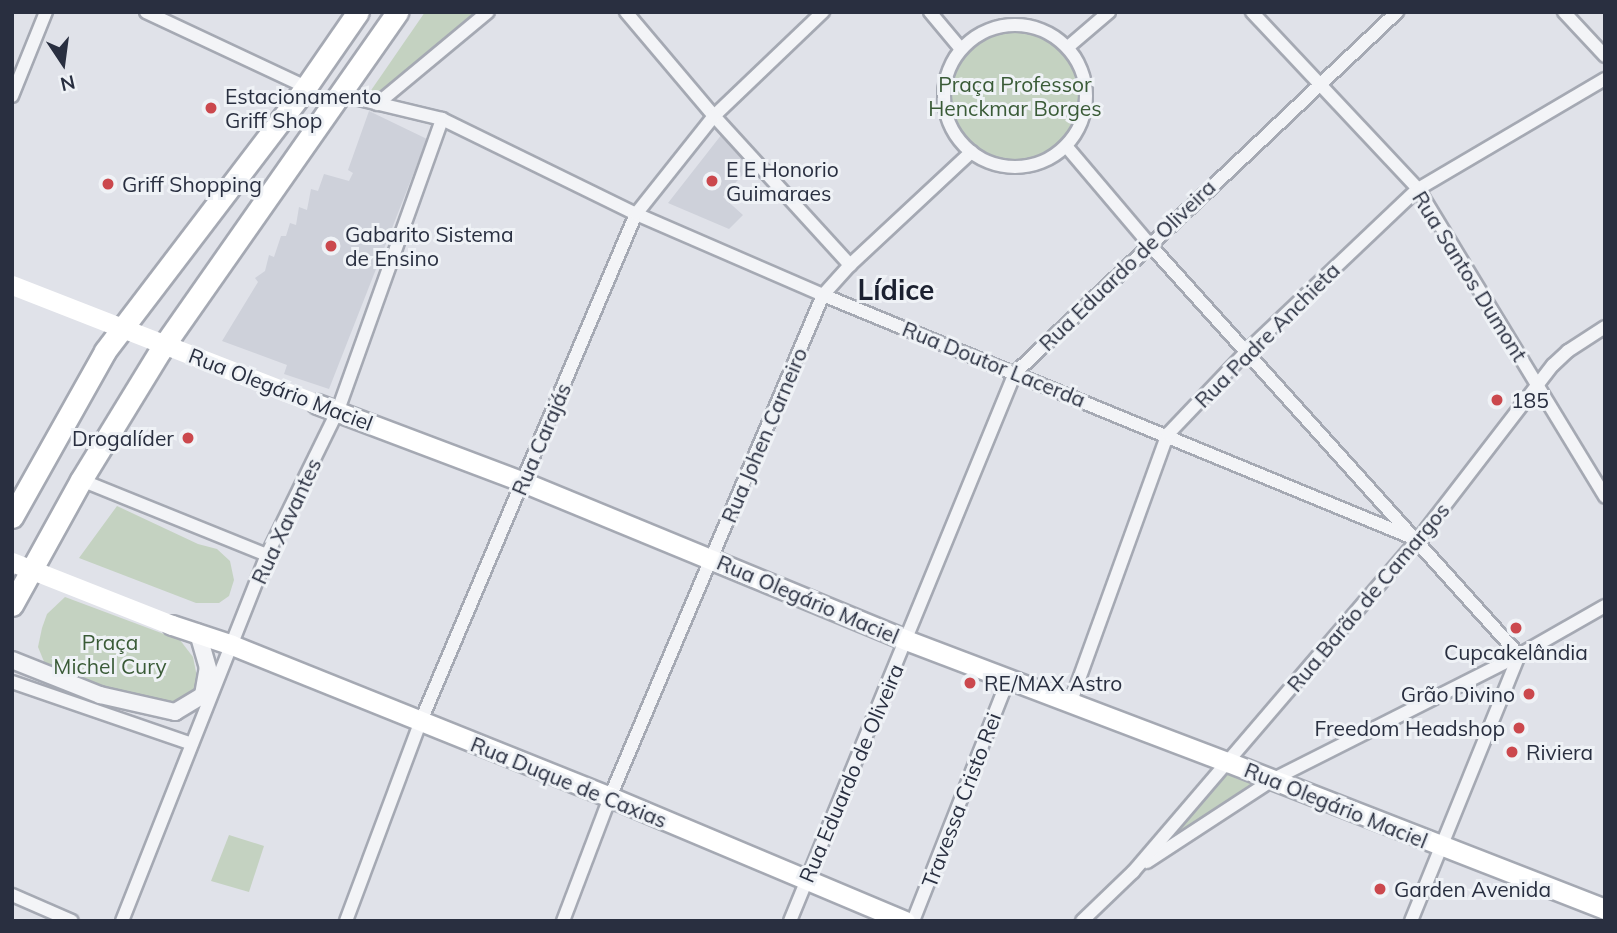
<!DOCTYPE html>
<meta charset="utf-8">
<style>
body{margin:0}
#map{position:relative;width:1617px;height:933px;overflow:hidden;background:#e0e2e9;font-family:Mulish,sans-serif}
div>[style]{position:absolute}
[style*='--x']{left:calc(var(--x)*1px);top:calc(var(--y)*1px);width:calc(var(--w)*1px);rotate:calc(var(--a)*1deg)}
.built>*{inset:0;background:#ced1da}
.green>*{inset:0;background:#c4d2c1}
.round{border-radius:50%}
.roads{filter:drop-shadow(2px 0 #a5a9b3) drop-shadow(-2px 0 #a5a9b3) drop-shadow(0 2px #a5a9b3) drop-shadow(0 -2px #a5a9b3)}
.minor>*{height:12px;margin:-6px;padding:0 6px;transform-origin:6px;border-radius:6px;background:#f3f4f7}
.minor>.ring{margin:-6px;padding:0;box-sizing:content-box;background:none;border:12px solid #f3f4f7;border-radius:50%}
.tertiary>*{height:16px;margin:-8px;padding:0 8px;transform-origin:8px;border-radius:8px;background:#f3f4f7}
.secondary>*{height:19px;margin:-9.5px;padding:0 9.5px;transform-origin:9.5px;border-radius:9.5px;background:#fff}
.primary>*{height:21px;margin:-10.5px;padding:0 10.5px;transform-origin:10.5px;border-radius:10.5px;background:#fff}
.secondary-bridge>*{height:19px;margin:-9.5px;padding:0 9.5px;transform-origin:9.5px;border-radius:9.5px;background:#fff}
.dots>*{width:19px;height:19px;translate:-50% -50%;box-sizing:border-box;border:4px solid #eff2f6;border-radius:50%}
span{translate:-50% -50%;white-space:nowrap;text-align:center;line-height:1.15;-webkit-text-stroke:6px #eff2f6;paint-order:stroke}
.park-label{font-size:21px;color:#3a5b37}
.poi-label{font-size:21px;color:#292f40}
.left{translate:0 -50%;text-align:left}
.right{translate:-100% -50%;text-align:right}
.street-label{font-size:21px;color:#292f40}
.district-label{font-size:28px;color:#1b2030;font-weight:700}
.frame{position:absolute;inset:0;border:14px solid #292f40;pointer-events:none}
.north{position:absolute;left:28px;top:28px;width:70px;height:70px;-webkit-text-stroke:5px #eff2f6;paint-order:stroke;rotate:167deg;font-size:19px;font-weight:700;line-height:28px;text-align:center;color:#292f40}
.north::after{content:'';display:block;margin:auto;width:24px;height:32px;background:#292f40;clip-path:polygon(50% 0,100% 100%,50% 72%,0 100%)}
</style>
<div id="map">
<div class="built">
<i style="clip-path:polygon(369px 111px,427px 139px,329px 389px,284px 374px,287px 365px,222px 341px,258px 282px,255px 278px,265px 271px,269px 255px,274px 257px,281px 236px,286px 236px,290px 223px,296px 225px,299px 207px,307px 210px,311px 189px,318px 191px,324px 174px,349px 181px,353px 173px,348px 170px)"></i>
<i style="clip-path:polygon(722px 134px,752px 164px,723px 197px,743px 215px,729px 229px,668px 203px)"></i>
</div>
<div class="green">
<i style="clip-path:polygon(425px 12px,488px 12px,377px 104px,363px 102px)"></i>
<i class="round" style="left:946px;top:27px;width:138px;height:138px"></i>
<i style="clip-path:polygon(117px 506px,198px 544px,217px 549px,230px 561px,234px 580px,229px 596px,219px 603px,196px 603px,79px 558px)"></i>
<i style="clip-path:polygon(65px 597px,180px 640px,193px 657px,197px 677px,193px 694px,176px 707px,141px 703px,62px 675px,45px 664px,38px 647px,42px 628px,47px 614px)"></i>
<i style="clip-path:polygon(1228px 762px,1274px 779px,1133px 872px)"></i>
<i style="clip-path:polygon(229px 835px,264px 846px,249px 892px,211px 881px)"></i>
</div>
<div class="roads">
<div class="minor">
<i style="--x:146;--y:12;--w:177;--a:25.1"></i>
<i style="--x:626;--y:12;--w:136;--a:49.8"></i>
<i style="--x:714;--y:116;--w:202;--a:47.6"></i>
<i style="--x:930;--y:12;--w:48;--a:50"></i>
<i style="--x:1252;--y:12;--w:243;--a:46.8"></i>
<i style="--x:1418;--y:189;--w:360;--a:58.7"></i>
<i style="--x:1564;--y:12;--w:60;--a:47"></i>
<i class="ring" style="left:944px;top:25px;width:130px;height:130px"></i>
<i style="--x:1068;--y:47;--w:54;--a:-40.5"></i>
<i style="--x:338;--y:94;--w:107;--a:13.5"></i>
<i style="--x:442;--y:119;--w:216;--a:26.1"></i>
<i style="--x:636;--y:214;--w:204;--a:23.4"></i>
<i style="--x:823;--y:295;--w:643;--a:22.38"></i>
<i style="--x:12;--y:96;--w:91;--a:-68"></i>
<i style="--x:377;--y:104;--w:144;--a:-39.7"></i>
<i style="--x:1066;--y:146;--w:128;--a:49.7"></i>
<i style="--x:1149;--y:244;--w:553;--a:48.01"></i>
<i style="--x:1519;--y:655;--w:287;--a:112.1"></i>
<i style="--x:81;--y:480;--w:201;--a:22"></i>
<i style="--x:12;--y:682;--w:190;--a:19"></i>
<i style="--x:1070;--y:704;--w:287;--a:-70.1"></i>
<i style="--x:1168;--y:434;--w:115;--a:-46.4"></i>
<i style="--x:1247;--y:351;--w:236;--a:-43.5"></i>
<i style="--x:1418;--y:189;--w:217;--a:-30.5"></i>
<i style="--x:1147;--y:862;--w:152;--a:-33.2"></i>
<i style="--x:1274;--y:779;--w:275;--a:-26.8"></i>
<i style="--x:1519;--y:655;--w:99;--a:-29.7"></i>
<i style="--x:12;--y:895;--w:65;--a:23.4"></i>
<i style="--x:122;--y:921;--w:394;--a:-68.4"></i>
<i style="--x:267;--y:555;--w:161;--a:-63.9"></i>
<i style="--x:338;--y:410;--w:309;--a:-70.3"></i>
<i style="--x:346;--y:921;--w:211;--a:-69.5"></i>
<i style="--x:420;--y:723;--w:553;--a:-67.01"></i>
<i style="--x:636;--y:214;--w:125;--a:-51.5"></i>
<i style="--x:714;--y:116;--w:151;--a:-43.7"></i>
<i style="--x:563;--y:921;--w:133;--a:-69.2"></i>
<i style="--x:610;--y:797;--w:545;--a:-67.01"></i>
<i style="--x:823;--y:295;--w:40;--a:-48"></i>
<i style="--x:850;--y:265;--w:166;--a:-43"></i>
<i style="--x:790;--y:921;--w:592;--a:-67.68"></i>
<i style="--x:1015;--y:373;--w:526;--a:-43.38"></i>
<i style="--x:913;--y:921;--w:259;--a:-68.5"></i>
<i style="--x:1082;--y:921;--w:71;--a:-43.9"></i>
<i style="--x:1133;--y:872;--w:438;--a:-49.4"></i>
<i style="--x:1418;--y:540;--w:221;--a:-52.4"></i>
<i style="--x:1553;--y:365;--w:21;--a:-43"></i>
<i style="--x:1568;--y:351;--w:44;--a:-33"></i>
</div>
<div class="tertiary">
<i style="--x:12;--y:660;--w:95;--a:21.7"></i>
<i style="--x:100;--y:695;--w:77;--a:12.8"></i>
<i style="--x:175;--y:712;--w:33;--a:-31"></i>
<i style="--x:203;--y:695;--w:27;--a:-80"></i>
<i style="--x:208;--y:668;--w:37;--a:-106"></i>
</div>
<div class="secondary">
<i style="--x:317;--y:404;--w:220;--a:20.7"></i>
<i style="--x:523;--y:482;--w:414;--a:22.4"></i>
<i style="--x:906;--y:640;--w:344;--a:20.8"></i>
<i style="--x:1228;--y:762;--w:405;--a:21.3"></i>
<i style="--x:172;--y:625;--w:63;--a:18.4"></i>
<i style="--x:232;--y:645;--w:407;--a:21.9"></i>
<i style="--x:610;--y:797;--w:320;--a:22.8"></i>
</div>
<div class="primary">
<i style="--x:12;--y:517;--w:190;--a:-60.7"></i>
<i style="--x:105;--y:351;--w:332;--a:-52.7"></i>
<i style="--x:306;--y:87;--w:91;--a:-55.3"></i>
<i style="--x:12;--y:605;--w:143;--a:-61.1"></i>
<i style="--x:81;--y:480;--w:151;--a:-58.5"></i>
<i style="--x:160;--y:351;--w:414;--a:-55"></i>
</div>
</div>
<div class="secondary-bridge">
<i style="--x:12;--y:285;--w:327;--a:21.3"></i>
<i style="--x:12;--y:562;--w:172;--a:21.5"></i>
</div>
<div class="dots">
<i style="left:211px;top:108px;background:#cb484d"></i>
<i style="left:712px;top:181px;background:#cb484d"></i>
<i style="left:108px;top:184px;background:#cb484d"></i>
<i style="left:331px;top:246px;background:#cb484d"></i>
<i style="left:1497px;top:400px;background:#cb484d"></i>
<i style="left:188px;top:438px;background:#cb484d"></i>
<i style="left:1516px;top:628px;background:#cb484d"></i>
<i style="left:970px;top:683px;background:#cb484d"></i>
<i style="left:1529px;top:694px;background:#cb484d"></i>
<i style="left:1519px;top:728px;background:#cb484d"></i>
<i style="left:1512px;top:752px;background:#cb484d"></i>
<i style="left:1380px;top:889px;background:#cb484d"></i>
</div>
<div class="park-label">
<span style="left:1015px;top:96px">Praça Professor<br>Henckmar Borges</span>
<span style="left:110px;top:654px">Praça<br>Michel Cury</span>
</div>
<div class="poi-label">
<span class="left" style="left:225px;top:108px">Estacionamento<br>Griff Shop</span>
<span class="left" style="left:726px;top:181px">E E Honorio<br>Guimaraes</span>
<span class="left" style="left:122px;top:184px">Griff Shopping</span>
<span class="left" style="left:345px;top:246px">Gabarito Sistema<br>de Ensino</span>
<span class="left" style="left:1511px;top:400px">185</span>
<span class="right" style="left:174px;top:438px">Drogalíder</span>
<span style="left:1516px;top:652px">Cupcakelândia</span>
<span class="left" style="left:984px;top:683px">RE/MAX Astro</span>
<span class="right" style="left:1515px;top:694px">Grão Divino</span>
<span class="right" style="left:1505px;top:728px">Freedom Headshop</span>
<span class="left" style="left:1526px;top:752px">Riviera</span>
<span class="left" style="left:1394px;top:889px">Garden Avenida</span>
</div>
<div class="street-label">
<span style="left:1127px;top:265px;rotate:-44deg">Rua Eduardo de Oliveira</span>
<span style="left:1470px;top:276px;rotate:58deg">Rua Santos Dumont</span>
<span style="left:1267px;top:335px;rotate:-45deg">Rua Padre Anchieta</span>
<span style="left:994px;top:364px;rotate:22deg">Rua Doutor Lacerda</span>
<span style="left:281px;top:389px;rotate:21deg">Rua Olegário Maciel</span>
<span style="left:764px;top:435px;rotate:-67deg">Rua Johen Carneiro</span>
<span style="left:541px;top:439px;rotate:-67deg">Rua Carajás</span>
<span style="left:286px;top:521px;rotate:-65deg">Rua Xavantes</span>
<span style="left:1368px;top:597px;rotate:-50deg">Rua Barão de Camargos</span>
<span style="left:808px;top:599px;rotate:23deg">Rua Olegário Maciel</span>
<span style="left:851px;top:773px;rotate:-67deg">Rua Eduardo de Oliveira</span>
<span style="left:569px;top:782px;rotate:22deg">Rua Duque de Caxias</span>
<span style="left:961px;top:800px;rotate:-69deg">Travessa Cristo Rei</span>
<span style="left:1336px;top:805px;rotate:22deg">Rua Olegário Maciel</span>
</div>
<div class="district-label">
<span style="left:896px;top:290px">Lídice</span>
</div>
<div class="frame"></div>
<div class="north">N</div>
</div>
